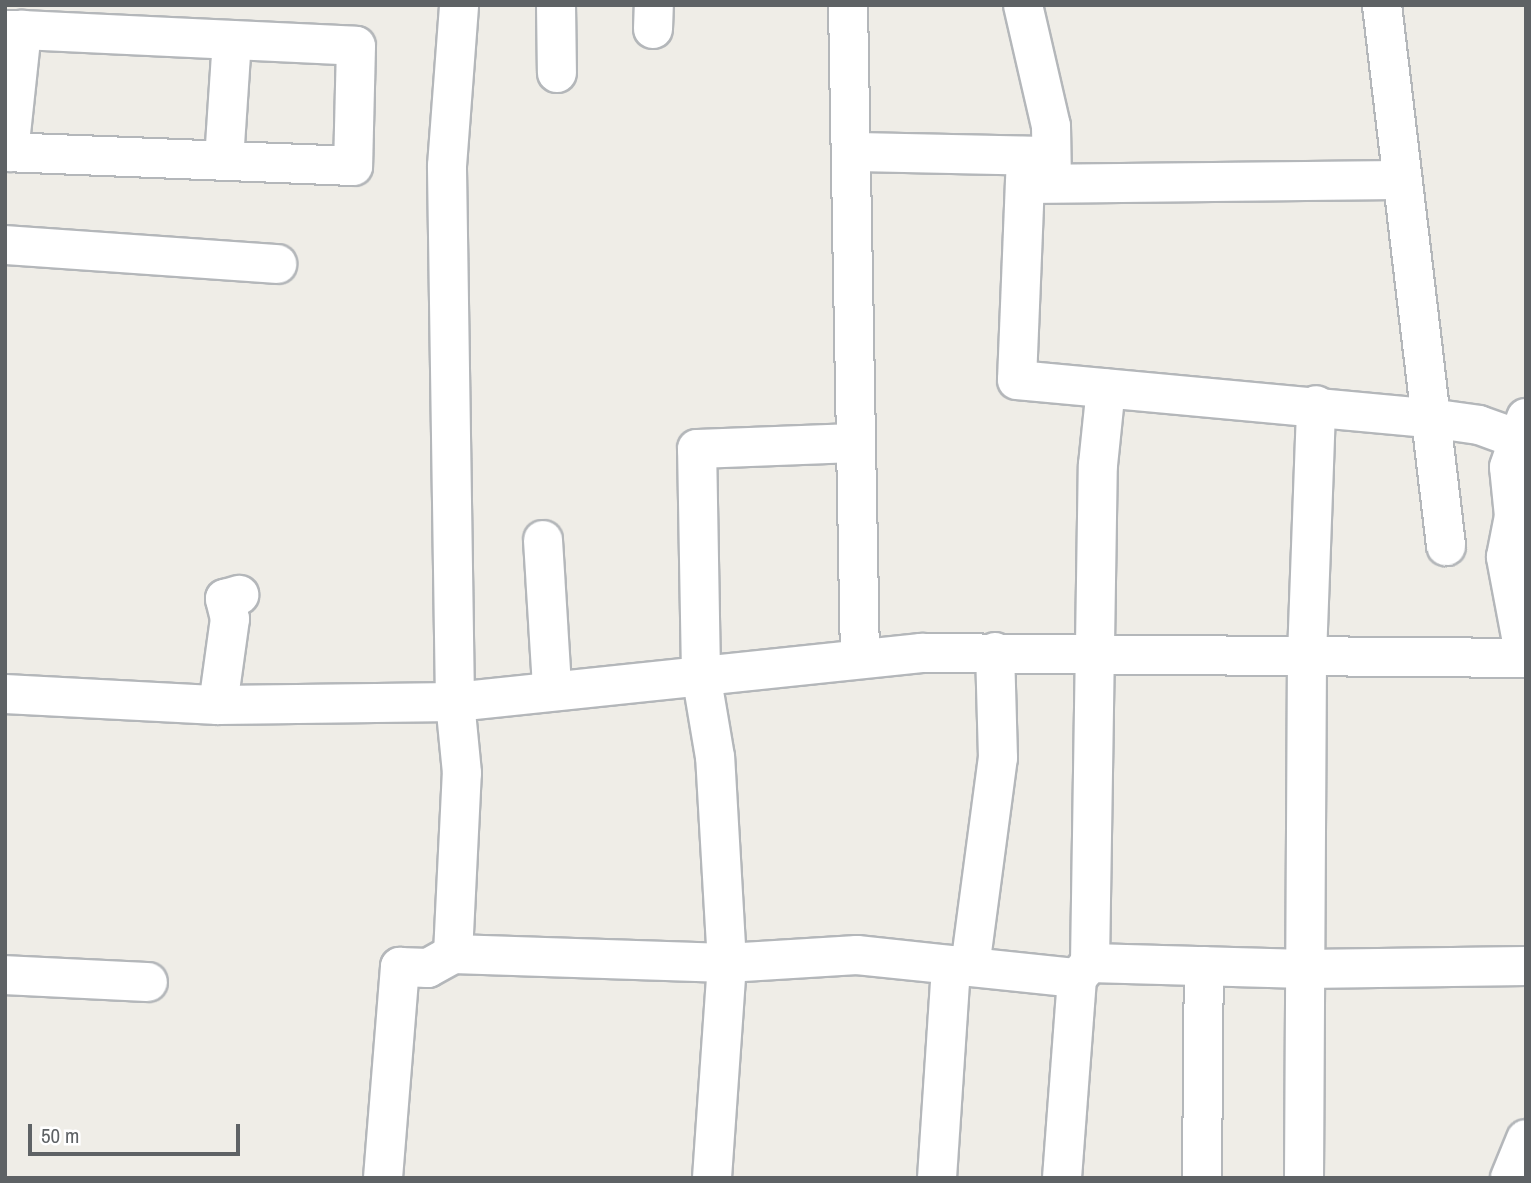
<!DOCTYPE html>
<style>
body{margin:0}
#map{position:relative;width:1531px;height:1183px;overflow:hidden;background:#efede7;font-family:"Archivo Narrow",sans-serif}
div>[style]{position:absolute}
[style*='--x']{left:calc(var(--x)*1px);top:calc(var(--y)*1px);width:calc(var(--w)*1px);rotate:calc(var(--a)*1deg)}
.roads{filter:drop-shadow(2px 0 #b4b7ba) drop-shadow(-2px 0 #b4b7ba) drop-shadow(0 2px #b4b7ba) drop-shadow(0 -2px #b4b7ba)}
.minor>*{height:38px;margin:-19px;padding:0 19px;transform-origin:19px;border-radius:19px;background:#fff}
span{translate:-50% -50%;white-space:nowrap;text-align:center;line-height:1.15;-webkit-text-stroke:5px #fff;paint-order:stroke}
.frame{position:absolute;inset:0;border:7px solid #5e6265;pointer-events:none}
.scale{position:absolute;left:28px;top:1124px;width:212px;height:32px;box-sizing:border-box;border:4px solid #5e6265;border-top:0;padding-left:9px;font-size:21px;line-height:24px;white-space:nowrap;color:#5e6265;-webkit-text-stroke:5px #fff;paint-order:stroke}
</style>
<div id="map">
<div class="roads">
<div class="minor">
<i style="--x:556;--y:5;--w:68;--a:89.2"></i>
<i style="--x:848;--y:5;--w:654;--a:88.95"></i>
<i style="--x:1023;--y:5;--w:124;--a:77"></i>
<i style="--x:1051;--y:126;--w:56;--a:89"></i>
<i style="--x:1382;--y:5;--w:545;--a:83.25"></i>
<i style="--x:653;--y:29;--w:24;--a:-88"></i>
<i style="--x:5;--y:30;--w:17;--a:0"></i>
<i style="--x:22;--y:30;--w:334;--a:2.7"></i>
<i style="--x:356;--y:46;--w:120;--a:91.4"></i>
<i style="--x:353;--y:166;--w:344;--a:-177.7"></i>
<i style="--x:9;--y:152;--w:123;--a:-83.9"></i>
<i style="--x:853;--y:152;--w:197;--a:1.2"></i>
<i style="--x:1026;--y:156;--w:224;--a:92.3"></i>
<i style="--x:1017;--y:380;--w:415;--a:5.3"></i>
<i style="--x:1430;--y:418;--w:49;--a:8.1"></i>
<i style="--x:1479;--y:425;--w:50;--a:19.9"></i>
<i style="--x:224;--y:160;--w:120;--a:-86.2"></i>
<i style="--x:1025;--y:184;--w:377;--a:-0.6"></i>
<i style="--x:5;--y:245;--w:273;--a:4"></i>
<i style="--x:543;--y:540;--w:149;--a:86.5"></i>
<i style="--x:1525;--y:658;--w:103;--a:-100.7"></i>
<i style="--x:1506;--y:557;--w:42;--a:-79"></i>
<i style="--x:1514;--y:516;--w:49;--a:-95.8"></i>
<i style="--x:1509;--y:467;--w:52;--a:-70.9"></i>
<i style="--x:5;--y:694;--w:213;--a:3"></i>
<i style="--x:218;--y:705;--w:237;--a:-0.7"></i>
<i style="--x:455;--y:702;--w:469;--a:-6"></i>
<i style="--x:921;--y:653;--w:605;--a:0.47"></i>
<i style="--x:218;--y:705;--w:87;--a:-82.1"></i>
<i style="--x:230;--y:619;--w:21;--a:-104"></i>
<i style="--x:225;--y:599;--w:15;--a:-16"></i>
<i style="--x:453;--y:954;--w:181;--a:-87.2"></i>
<i style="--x:462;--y:773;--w:71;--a:-95.6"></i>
<i style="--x:455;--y:702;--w:536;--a:-90.86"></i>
<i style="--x:447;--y:166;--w:161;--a:-85.7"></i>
<i style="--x:1090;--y:963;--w:215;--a:1.6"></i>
<i style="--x:1305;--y:969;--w:221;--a:-0.8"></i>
<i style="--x:970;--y:967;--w:211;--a:-82.4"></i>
<i style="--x:998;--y:758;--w:106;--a:-91.6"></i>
<i style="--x:5;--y:975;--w:143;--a:2.8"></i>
<i style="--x:383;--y:1178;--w:212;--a:-85.4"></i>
<i style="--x:400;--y:967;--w:28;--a:2"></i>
<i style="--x:428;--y:968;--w:29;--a:-29"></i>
<i style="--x:453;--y:954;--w:274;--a:1.9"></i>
<i style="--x:727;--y:963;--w:130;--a:-3.5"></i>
<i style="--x:857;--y:955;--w:221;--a:6"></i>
<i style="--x:1077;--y:978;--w:20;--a:-49"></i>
<i style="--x:1090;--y:963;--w:498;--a:-89.1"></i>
<i style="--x:1098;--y:465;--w:77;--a:-84.1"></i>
<i style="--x:712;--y:1178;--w:216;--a:-86"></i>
<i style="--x:727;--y:963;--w:206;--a:-93.3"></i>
<i style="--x:715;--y:757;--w:84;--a:-99.6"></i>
<i style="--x:701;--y:674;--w:225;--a:-91"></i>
<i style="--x:697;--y:449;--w:158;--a:-2.2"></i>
<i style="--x:937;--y:1178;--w:213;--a:-86.2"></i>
<i style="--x:1062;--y:1178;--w:201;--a:-85.7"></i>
<i style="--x:1202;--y:1178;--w:212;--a:-89.5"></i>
<i style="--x:1304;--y:1178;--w:522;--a:-89.67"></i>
<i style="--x:1307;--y:656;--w:251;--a:-87.9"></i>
<i style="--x:1510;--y:1178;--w:42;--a:-67.7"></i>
</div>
</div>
<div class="frame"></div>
<div class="scale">50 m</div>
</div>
